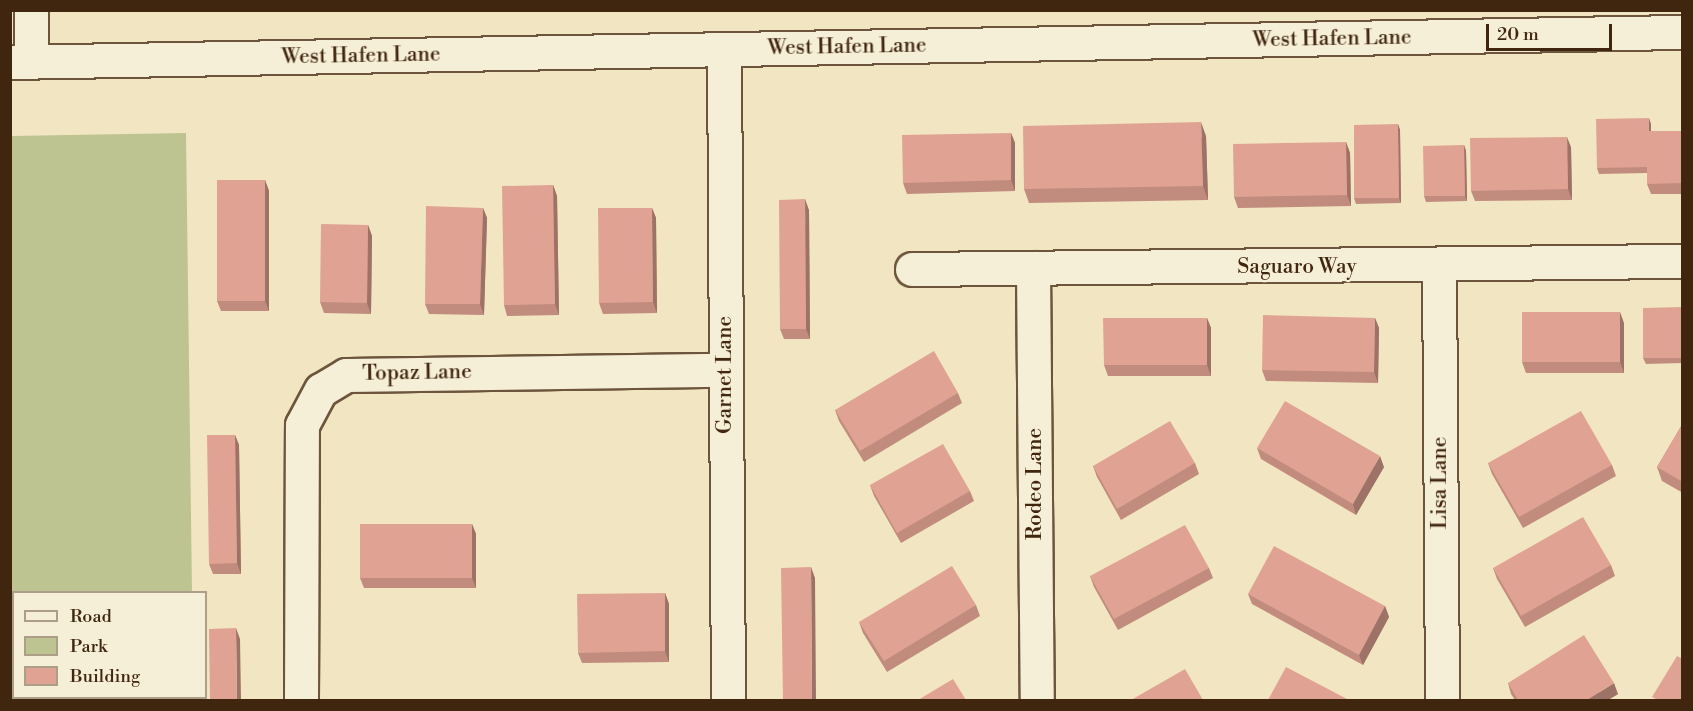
<!DOCTYPE html>
<style>
body{margin:0}
#map{position:relative;width:1693px;height:711px;overflow:hidden;background:#f1e6c1;font-family:"Libre Bodoni",serif}
div>[style]{position:absolute}
[style*='--x']{left:calc(var(--x)*1px);top:calc(var(--y)*1px);width:calc(var(--w)*1px);rotate:calc(var(--a)*1deg)}
.green>*{inset:0;background:#bdc491}
.roads{filter:drop-shadow(2px 0 #6c553c) drop-shadow(-2px 0 #6c553c) drop-shadow(0 2px #6c553c) drop-shadow(0 -2px #6c553c)}
.street>*{height:33px;margin:-16.5px;padding:0 16.5px;transform-origin:16.5px;border-radius:16.5px;background:#f6efd7}
.secondary>*{height:33px;margin:-16.5px;padding:0 16.5px;transform-origin:16.5px;border-radius:16.5px;background:#f6efd7}
.wall>*{inset:0;background:#c18c7e}
.shaded-wall>*{inset:0;background:#9d7267}
.building>*{inset:0;background:#e0a393}
span{translate:-50% -50%;white-space:nowrap;text-align:center;line-height:1.15;-webkit-text-stroke:4.5px #f6efd7;paint-order:stroke}
.street-label{font-size:21px;color:#40250f}
.frame{position:absolute;inset:0;border:12px solid #40250f;pointer-events:none}
.legend{position:absolute;left:12px;top:591px;width:195px;height:108px;box-sizing:border-box;background:#f6efd7;border:2px solid #ad9e87;margin:0;padding:8px 10px;list-style:none;font-size:18px;color:#40250f}
.legend li{display:flex;align-items:center;gap:12px;height:30px}
.legend b{width:30px;border:2px solid #ad9e87}
.scale{position:absolute;left:1486px;top:24px;width:126px;height:27px;box-sizing:border-box;border:3px solid #40250f;border-top:0;padding-left:8px;font-size:18px;line-height:21px;white-space:nowrap;color:#40250f;-webkit-text-stroke:4px #f6efd7;paint-order:stroke}
</style>
<div id="map">
<div class="green">
<i style="clip-path:polygon(186px 133px,192px 592px,14px 592px,11px 598px,11px 136px)"></i>
</div>
<div class="roads">
<div class="street">
<i style="--x:724;--y:49;--w:651;--a:89.65"></i>
<i style="--x:31;--y:61;--w:51;--a:-90"></i>
<i style="--x:1439;--y:266;--w:434;--a:89.6"></i>
<i style="--x:1033;--y:268;--w:432;--a:89.5"></i>
<i style="--x:912;--y:269;--w:770;--a:-0.6"></i>
<i style="--x:301;--y:700;--w:275;--a:-89.8"></i>
<i style="--x:302;--y:425;--w:40;--a:-62"></i>
<i style="--x:321;--y:390;--w:29;--a:-31"></i>
<i style="--x:346;--y:375;--w:378;--a:-0.8"></i>
</div>
<div class="secondary">
<i style="--x:10;--y:62;--w:1672;--a:-1.03"></i>
</div>
</div>
<div class="wall">
<i style="clip-path:polygon(1398px 124px,1400px 130px,1401px 203px,1356px 204px,1354px 198px)"></i>
<i style="clip-path:polygon(1651px 124px,1651px 131px,1683px 131px,1683px 194px,1651px 194px,1647px 184px,1647px 173px,1599px 174px,1597px 168px)"></i>
<i style="clip-path:polygon(1011px 133px,1015px 143px,1015px 191px,907px 194px,903px 183px)"></i>
<i style="clip-path:polygon(1206px 136px,1208px 200px,1029px 203px,1024px 189px)"></i>
<i style="clip-path:polygon(1346px 142px,1350px 153px,1351px 206px,1238px 208px,1234px 197px)"></i>
<i style="clip-path:polygon(1464px 145px,1466px 151px,1467px 201px,1426px 202px,1424px 196px)"></i>
<i style="clip-path:polygon(1571px 147px,1572px 200px,1475px 201px,1471px 191px)"></i>
<i style="clip-path:polygon(265px 180px,269px 191px,269px 311px,221px 311px,217px 301px)"></i>
<i style="clip-path:polygon(553px 185px,557px 196px,559px 315px,507px 316px,504px 305px)"></i>
<i style="clip-path:polygon(483px 208px,487px 218px,484px 315px,429px 314px,425px 304px)"></i>
<i style="clip-path:polygon(652px 208px,656px 218px,657px 313px,603px 314px,599px 303px)"></i>
<i style="clip-path:polygon(809px 210px,810px 339px,784px 339px,780px 329px)"></i>
<i style="clip-path:polygon(368px 225px,372px 236px,371px 314px,324px 313px,320px 302px)"></i>
<i style="clip-path:polygon(1683px 307px,1683px 363px,1646px 364px,1643px 358px)"></i>
<i style="clip-path:polygon(1207px 318px,1211px 328px,1211px 376px,1108px 376px,1104px 365px)"></i>
<i style="clip-path:polygon(1375px 318px,1379px 328px,1378px 383px,1266px 381px,1262px 370px)"></i>
<i style="clip-path:polygon(1624px 323px,1624px 373px,1526px 373px,1522px 362px)"></i>
<i style="clip-path:polygon(958px 393px,962px 403px,864px 462px,839px 421px,835px 410px)"></i>
<i style="clip-path:polygon(1683px 423px,1683px 493px,1662px 481px,1657px 467px)"></i>
<i style="clip-path:polygon(235px 435px,239px 445px,241px 574px,213px 574px,209px 564px)"></i>
<i style="clip-path:polygon(1257px 448px,1384px 467px,1356px 515px,1261px 459px)"></i>
<i style="clip-path:polygon(1195px 463px,1199px 474px,1121px 520px,1097px 477px,1093px 466px)"></i>
<i style="clip-path:polygon(1488px 463px,1612px 465px,1616px 476px,1523px 528px,1492px 474px)"></i>
<i style="clip-path:polygon(870px 485px,970px 491px,974px 501px,901px 543px,874px 496px)"></i>
<i style="clip-path:polygon(472px 524px,476px 534px,476px 588px,364px 588px,360px 578px)"></i>
<i style="clip-path:polygon(1611px 565px,1615px 576px,1525px 627px,1497px 579px,1493px 568px)"></i>
<i style="clip-path:polygon(1209px 568px,1213px 578px,1118px 630px,1094px 587px,1090px 576px)"></i>
<i style="clip-path:polygon(665px 593px,669px 604px,669px 662px,582px 663px,578px 653px)"></i>
<i style="clip-path:polygon(1248px 594px,1385px 606px,1389px 617px,1363px 665px,1252px 604px)"></i>
<i style="clip-path:polygon(976px 605px,980px 616px,887px 672px,863px 633px,859px 622px)"></i>
<i style="clip-path:polygon(1508px 683px,1618px 694px,1608px 700px,1515px 700px,1511px 694px)"></i>
</div>
<div class="shaded-wall">
<i style="clip-path:polygon(1649px 118px,1651px 124px,1651px 173px,1649px 167px)"></i>
<i style="clip-path:polygon(1201px 122px,1206px 136px,1208px 200px,1203px 186px)"></i>
<i style="clip-path:polygon(1398px 124px,1400px 130px,1401px 203px,1399px 198px)"></i>
<i style="clip-path:polygon(1011px 133px,1015px 143px,1015px 191px,1011px 180px)"></i>
<i style="clip-path:polygon(1567px 137px,1571px 147px,1572px 200px,1568px 189px)"></i>
<i style="clip-path:polygon(1346px 142px,1350px 153px,1351px 206px,1347px 195px)"></i>
<i style="clip-path:polygon(1464px 145px,1466px 151px,1467px 201px,1465px 196px)"></i>
<i style="clip-path:polygon(265px 180px,269px 191px,269px 311px,265px 301px)"></i>
<i style="clip-path:polygon(553px 185px,557px 196px,559px 315px,555px 304px)"></i>
<i style="clip-path:polygon(805px 199px,809px 210px,810px 339px,806px 329px)"></i>
<i style="clip-path:polygon(483px 208px,487px 218px,484px 315px,480px 304px)"></i>
<i style="clip-path:polygon(652px 208px,656px 218px,657px 313px,653px 302px)"></i>
<i style="clip-path:polygon(368px 225px,372px 236px,371px 314px,367px 303px)"></i>
<i style="clip-path:polygon(1620px 312px,1624px 323px,1624px 373px,1620px 362px)"></i>
<i style="clip-path:polygon(1207px 318px,1211px 328px,1211px 376px,1207px 365px)"></i>
<i style="clip-path:polygon(1375px 318px,1379px 328px,1378px 383px,1374px 372px)"></i>
<i style="clip-path:polygon(235px 435px,239px 445px,241px 574px,237px 563px)"></i>
<i style="clip-path:polygon(1380px 456px,1384px 467px,1356px 515px,1353px 504px)"></i>
<i style="clip-path:polygon(472px 524px,476px 534px,476px 588px,472px 578px)"></i>
<i style="clip-path:polygon(811px 567px,815px 578px,816px 700px,812px 700px)"></i>
<i style="clip-path:polygon(665px 593px,669px 604px,669px 662px,665px 651px)"></i>
<i style="clip-path:polygon(1385px 606px,1389px 617px,1363px 665px,1359px 655px)"></i>
<i style="clip-path:polygon(236px 628px,240px 639px,241px 700px,237px 700px)"></i>
<i style="clip-path:polygon(1614px 683px,1618px 694px,1608px 700px,1587px 700px)"></i>
</div>
<div class="building">
<i style="clip-path:polygon(1649px 118px,1649px 131px,1647px 131px,1647px 167px,1597px 168px,1596px 119px)"></i>
<i style="clip-path:polygon(1201px 122px,1203px 186px,1024px 189px,1023px 126px)"></i>
<i style="clip-path:polygon(1398px 124px,1399px 198px,1354px 198px,1354px 125px)"></i>
<i style="clip-path:polygon(1647px 131px,1683px 131px,1683px 183px,1647px 184px)"></i>
<i style="clip-path:polygon(1011px 133px,1011px 180px,903px 183px,902px 135px)"></i>
<i style="clip-path:polygon(1567px 137px,1568px 189px,1471px 191px,1470px 138px)"></i>
<i style="clip-path:polygon(1346px 142px,1347px 195px,1234px 197px,1233px 144px)"></i>
<i style="clip-path:polygon(1464px 145px,1465px 196px,1424px 196px,1423px 146px)"></i>
<i style="clip-path:polygon(217px 180px,265px 180px,265px 301px,217px 301px)"></i>
<i style="clip-path:polygon(553px 185px,555px 304px,504px 305px,502px 186px)"></i>
<i style="clip-path:polygon(805px 199px,806px 329px,780px 329px,779px 200px)"></i>
<i style="clip-path:polygon(426px 206px,483px 208px,480px 304px,425px 304px)"></i>
<i style="clip-path:polygon(598px 208px,652px 208px,653px 302px,599px 303px)"></i>
<i style="clip-path:polygon(321px 224px,368px 225px,367px 303px,320px 302px)"></i>
<i style="clip-path:polygon(1683px 307px,1683px 358px,1643px 358px,1643px 308px)"></i>
<i style="clip-path:polygon(1522px 312px,1620px 312px,1620px 362px,1522px 362px)"></i>
<i style="clip-path:polygon(1263px 315px,1375px 318px,1374px 372px,1262px 370px)"></i>
<i style="clip-path:polygon(1103px 318px,1207px 318px,1207px 365px,1104px 365px)"></i>
<i style="clip-path:polygon(934px 351px,958px 393px,860px 451px,835px 410px)"></i>
<i style="clip-path:polygon(1285px 401px,1380px 456px,1353px 504px,1257px 448px)"></i>
<i style="clip-path:polygon(1581px 411px,1612px 465px,1519px 517px,1488px 463px)"></i>
<i style="clip-path:polygon(1170px 421px,1195px 463px,1117px 509px,1093px 466px)"></i>
<i style="clip-path:polygon(1683px 423px,1683px 482px,1657px 467px)"></i>
<i style="clip-path:polygon(207px 435px,235px 435px,237px 563px,209px 564px)"></i>
<i style="clip-path:polygon(943px 444px,970px 491px,897px 533px,870px 485px)"></i>
<i style="clip-path:polygon(1583px 517px,1611px 565px,1521px 616px,1493px 568px)"></i>
<i style="clip-path:polygon(360px 524px,472px 524px,472px 578px,360px 578px)"></i>
<i style="clip-path:polygon(1185px 525px,1209px 568px,1114px 619px,1090px 576px)"></i>
<i style="clip-path:polygon(1274px 546px,1385px 606px,1359px 655px,1248px 594px)"></i>
<i style="clip-path:polygon(952px 566px,976px 605px,884px 661px,859px 622px)"></i>
<i style="clip-path:polygon(811px 567px,812px 700px,783px 700px,781px 568px)"></i>
<i style="clip-path:polygon(665px 593px,665px 651px,578px 653px,577px 594px)"></i>
<i style="clip-path:polygon(10px 599px,14px 599px,14px 698px,25px 698px,25px 700px,10px 700px)"></i>
<i style="clip-path:polygon(236px 628px,237px 700px,210px 700px,209px 629px)"></i>
<i style="clip-path:polygon(1584px 635px,1614px 683px,1587px 700px,1518px 700px,1508px 683px)"></i>
<i style="clip-path:polygon(1677px 656px,1683px 659px,1683px 700px,1658px 700px,1652px 697px)"></i>
<i style="clip-path:polygon(1286px 667px,1349px 700px,1268px 700px)"></i>
<i style="clip-path:polygon(1185px 669px,1203px 700px,1131px 700px)"></i>
<i style="clip-path:polygon(953px 679px,966px 700px,918px 700px)"></i>
</div>
<div class="street-label">
<span style="left:1332px;top:39px;rotate:-1deg">West Hafen Lane</span>
<span style="left:847px;top:47px;rotate:-1deg">West Hafen Lane</span>
<span style="left:361px;top:56px;rotate:-1deg">West Hafen Lane</span>
<span style="left:1297px;top:267px">Saguaro Way</span>
<span style="left:417px;top:373px;rotate:-1deg">Topaz Lane</span>
<span style="left:725px;top:375px;rotate:-90deg">Garnet Lane</span>
<span style="left:1440px;top:483px;rotate:-90deg">Lisa Lane</span>
<span style="left:1035px;top:484px;rotate:-90deg">Rodeo Lane</span>
</div>
<div class="frame"></div>
<ul class="legend">
<li><b style="height:8px;background:#f6efd7"></b>Road</li>
<li><b style="height:16px;background:#bdc491"></b>Park</li>
<li><b style="height:16px;background:#e0a393"></b>Building</li>
</ul>
<div class="scale">20 m</div>
</div>
